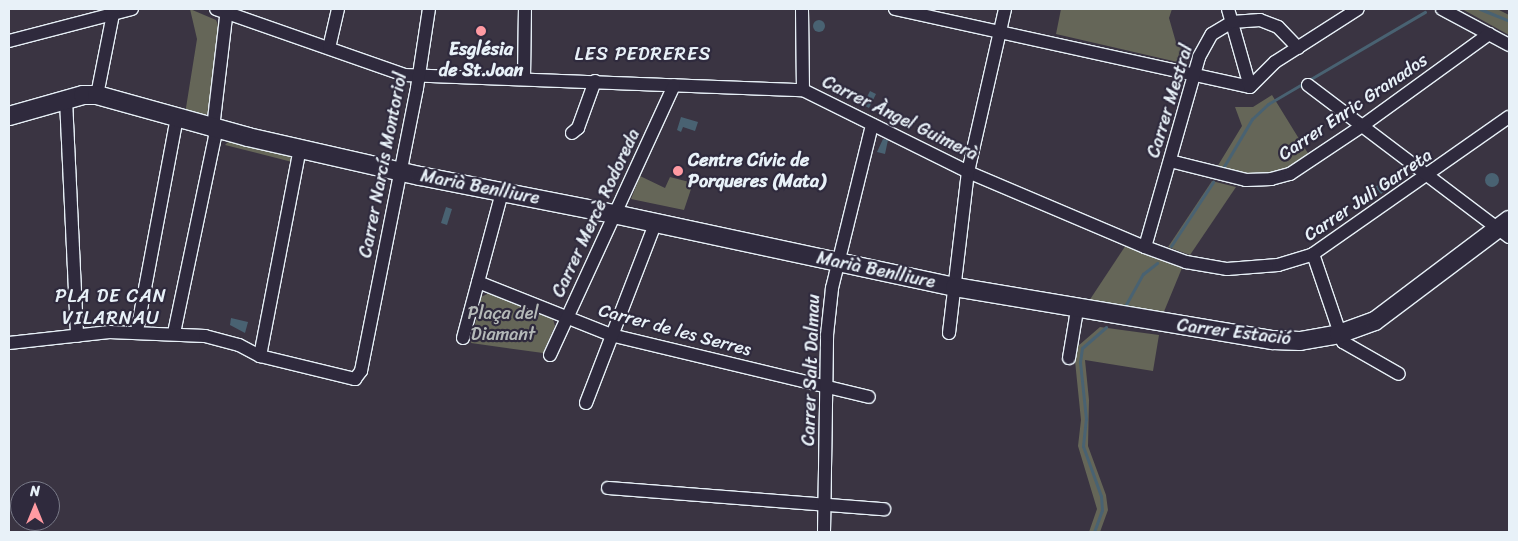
<!DOCTYPE html>
<meta charset="utf-8">
<style>
body{margin:0}
#map{position:relative;width:1518px;height:541px;overflow:hidden;background:#3a3442;font-family:Sriracha,sans-serif}
div>[style]{position:absolute}
[style*='--x']{left:calc(var(--x)*1px);top:calc(var(--y)*1px);width:calc(var(--w)*1px);rotate:calc(var(--a)*1deg)}
.green>*{inset:0;background:#656658}
.water>*{inset:0;background:#496272}
.round{border-radius:50%}
.stream>*{height:3px;margin:-1.5px;padding:0 1.5px;transform-origin:1.5px;border-radius:1.5px;background:#496272}
.roads{filter:drop-shadow(1px 0 #e8f1f8) drop-shadow(-1px 0 #e8f1f8) drop-shadow(0 1px #e8f1f8) drop-shadow(0 -1px #e8f1f8)}
.street>*{height:12px;margin:-6px;padding:0 6px;transform-origin:6px;border-radius:6px;background:#2f2a3d}
.secondary>*{height:18px;margin:-9px;padding:0 9px;transform-origin:9px;border-radius:9px;background:#2f2a3d}
.dots>*{width:14px;height:14px;translate:-50% -50%;box-sizing:border-box;border:2px solid #2f2a3d;border-radius:50%}
span{translate:-50% -50%;white-space:nowrap;text-align:center;line-height:1.15;-webkit-text-stroke:4.5px #2f2a3d;paint-order:stroke}
.poi-label{font-size:18px;color:#e8f1f8;font-weight:700}
.left{translate:0 -50%;text-align:left}
.street-label{font-size:18px;color:#e8f1f8}
.park-label{font-size:18px;color:#b4b9b8}
.neighbourhood-label{font-size:19px;color:#e8f1f8;letter-spacing:1px}
.frame{position:absolute;inset:0;border:10px solid #e8f1f8;pointer-events:none}
.north{position:absolute;left:10px;top:481px;width:50px;height:50px;box-sizing:border-box;background:#2f2a3d;border:1px solid #797a88;border-radius:50%;rotate:0deg;font-size:14px;font-weight:700;line-height:20px;text-align:center;color:#e8f1f8}
.north::after{content:'';display:block;margin:auto;width:18px;height:22px;background:#ff9aa2;clip-path:polygon(50% 0,100% 100%,50% 72%,0 100%)}
</style>
<div id="map">
<div class="green">
<i style="clip-path:polygon(190px 9px,216px 20px,219px 27px,208px 113px,201px 118px,185px 114px,197px 39px)"></i>
<i style="clip-path:polygon(1061px 9px,1172px 9px,1169px 18px,1177px 46px,1191px 49px,1186px 64px,1056px 34px)"></i>
<i style="clip-path:polygon(1462px 9px,1497px 9px,1509px 15px,1509px 35px)"></i>
<i style="clip-path:polygon(1272px 95px,1309px 155px,1288px 169px,1273px 174px,1256px 175px,1217px 167px,1242px 126px,1235px 107px,1253px 107px)"></i>
<i style="clip-path:polygon(230px 140px,290px 154px,292px 162px,225px 145px)"></i>
<i style="clip-path:polygon(640px 176px,665px 188px,670px 177px,693px 183px,684px 210px,631px 199px)"></i>
<i style="clip-path:polygon(1212px 181px,1236px 187px,1190px 255px,1168px 247px)"></i>
<i style="clip-path:polygon(1126px 245px,1182px 268px,1163px 314px,1087px 304px)"></i>
<i style="clip-path:polygon(489px 293px,553px 319px,555px 326px,543px 353px,471px 343px,481px 297px)"></i>
<i style="clip-path:polygon(1100px 327px,1159px 335px,1153px 371px,1085px 360px,1089px 400px,1088px 446px,1106px 495px,1108px 510px,1100px 532px,1089px 532px,1097px 509px,1078px 446px,1081px 420px,1075px 361px,1078px 346px)"></i>
</div>
<div class="water">
<i class="round" style="left:813px;top:20px;width:12px;height:12px"></i>
<i style="clip-path:polygon(870px 91px,876px 94px,869px 108px,863px 105px)"></i>
<i style="clip-path:polygon(681px 117px,698px 122px,695px 131px,683px 127px,681px 132px,677px 130px)"></i>
<i style="clip-path:polygon(883px 139px,888px 140px,885px 154px,877px 152px)"></i>
<i class="round" style="left:1485px;top:173px;width:14px;height:14px"></i>
<i style="clip-path:polygon(1390px 177px,1395px 183px,1381px 194px,1375px 187px)"></i>
<i style="clip-path:polygon(446px 207px,452px 209px,447px 225px,441px 223px)"></i>
<i style="clip-path:polygon(231px 318px,248px 322px,245px 333px,230px 325px)"></i>
</div>
<div class="stream">
<i style="--x:1480;--y:9;--w:31;--a:22"></i>
<i style="--x:1223;--y:168;--w:57;--a:-59.4"></i>
<i style="--x:1252;--y:119;--w:22;--a:-43"></i>
<i style="--x:1268;--y:104;--w:182;--a:-30.4"></i>
<i style="--x:1171;--y:246;--w:77;--a:-56.7"></i>
<i style="--x:1124;--y:308;--w:39;--a:-61"></i>
<i style="--x:1143;--y:274;--w:18;--a:-38"></i>
<i style="--x:1094;--y:532;--w:23;--a:-70"></i>
<i style="--x:1102;--y:510;--w:14;--a:-94"></i>
<i style="--x:1101;--y:496;--w:53;--a:-109.8"></i>
<i style="--x:1083;--y:446;--w:27;--a:-84"></i>
<i style="--x:1086;--y:419;--w:57;--a:-96"></i>
<i style="--x:1080;--y:362;--w:14;--a:-82"></i>
<i style="--x:1082;--y:348;--w:32;--a:-41"></i>
</div>
<div class="roads">
<div class="street">
<i style="--x:216;--y:9;--w:199;--a:19.3"></i>
<i style="--x:404;--y:75;--w:399;--a:2.2"></i>
<i style="--x:803;--y:90;--w:184;--a:26.4"></i>
<i style="--x:968;--y:172;--w:192;--a:23"></i>
<i style="--x:1145;--y:247;--w:44;--a:20.1"></i>
<i style="--x:1186;--y:262;--w:42;--a:9.7"></i>
<i style="--x:1227;--y:269;--w:51;--a:-4.5"></i>
<i style="--x:1278;--y:265;--w:37;--a:-17"></i>
<i style="--x:1313;--y:254;--w:239;--a:-35"></i>
<i style="--x:802;--y:9;--w:81;--a:89.3"></i>
<i style="--x:895;--y:9;--w:363;--a:12.4"></i>
<i style="--x:1250;--y:87;--w:35;--a:-45"></i>
<i style="--x:1275;--y:62;--w:98;--a:-32.6"></i>
<i style="--x:1228;--y:9;--w:81;--a:74.2"></i>
<i style="--x:1442;--y:9;--w:76;--a:28.2"></i>
<i style="--x:9;--y:41;--w:127;--a:-14.6"></i>
<i style="--x:329;--y:48;--w:40;--a:-77"></i>
<i style="--x:524;--y:78;--w:69;--a:-89.2"></i>
<i style="--x:1308;--y:85;--w:252;--a:37.1"></i>
<i style="--x:97;--y:95;--w:88;--a:-78.8"></i>
<i style="--x:66;--y:100;--w:236;--a:87.3"></i>
<i style="--x:572;--y:133;--w:8;--a:-40"></i>
<i style="--x:578;--y:128;--w:50;--a:-70.1"></i>
<i style="--x:1170;--y:161;--w:78;--a:14"></i>
<i style="--x:1246;--y:180;--w:25;--a:-2"></i>
<i style="--x:1271;--y:179;--w:20;--a:-15"></i>
<i style="--x:1290;--y:174;--w:87;--a:-33.7"></i>
<i style="--x:1362;--y:126;--w:157;--a:-35.9"></i>
<i style="--x:1145;--y:247;--w:198;--a:-74.1"></i>
<i style="--x:1199;--y:57;--w:26;--a:-61"></i>
<i style="--x:1212;--y:34;--w:23;--a:-31"></i>
<i style="--x:1232;--y:22;--w:28;--a:-4"></i>
<i style="--x:1260;--y:20;--w:19;--a:21"></i>
<i style="--x:1278;--y:27;--w:29;--a:46"></i>
<i style="--x:1313;--y:254;--w:93;--a:71.2"></i>
<i style="--x:1343;--y:342;--w:64;--a:29.7"></i>
<i style="--x:478;--y:282;--w:143;--a:21.7"></i>
<i style="--x:611;--y:335;--w:265;--a:13.5"></i>
<i style="--x:137;--y:331;--w:217;--a:-79.4"></i>
<i style="--x:174;--y:333;--w:201;--a:-78.2"></i>
<i style="--x:215;--y:136;--w:8;--a:-104"></i>
<i style="--x:213;--y:128;--w:120;--a:-83.3"></i>
<i style="--x:949;--y:333;--w:162;--a:-83.3"></i>
<i style="--x:968;--y:172;--w:167;--a:-77.2"></i>
<i style="--x:463;--y:338;--w:151;--a:-75"></i>
<i style="--x:9;--y:343;--w:101;--a:-6.3"></i>
<i style="--x:109;--y:332;--w:96;--a:2.4"></i>
<i style="--x:205;--y:336;--w:35;--a:15"></i>
<i style="--x:239;--y:345;--w:24;--a:28"></i>
<i style="--x:260;--y:356;--w:98;--a:13.6"></i>
<i style="--x:355;--y:379;--w:10;--a:-53"></i>
<i style="--x:361;--y:371;--w:288;--a:-78.8"></i>
<i style="--x:417;--y:88;--w:80;--a:-81.4"></i>
<i style="--x:550;--y:355;--w:297;--a:-65.3"></i>
<i style="--x:260;--y:356;--w:211;--a:-79.1"></i>
<i style="--x:1069;--y:358;--w:49;--a:-80.5"></i>
<i style="--x:586;--y:403;--w:194;--a:-68.9"></i>
<i style="--x:608;--y:488;--w:277;--a:4.4"></i>
<i style="--x:824;--y:532;--w:197;--a:-89.1"></i>
<i style="--x:827;--y:335;--w:47;--a:-83.9"></i>
<i style="--x:832;--y:288;--w:168;--a:-76.2"></i>
</div>
<div class="secondary">
<i style="--x:9;--y:116;--w:77;--a:-15.8"></i>
<i style="--x:83;--y:95;--w:14;--a:0"></i>
<i style="--x:97;--y:95;--w:157;--a:15.5"></i>
<i style="--x:248;--y:137;--w:176;--a:12.8"></i>
<i style="--x:420;--y:176;--w:198;--a:11.1"></i>
<i style="--x:614;--y:214;--w:349;--a:12.1"></i>
<i style="--x:955;--y:287;--w:322;--a:9.5"></i>
<i style="--x:1273;--y:340;--w:27;--a:2"></i>
<i style="--x:1300;--y:341;--w:40;--a:-10"></i>
<i style="--x:1339;--y:334;--w:38;--a:-20"></i>
<i style="--x:1375;--y:321;--w:168;--a:-37"></i>
</div>
</div>
<div class="dots">
<i style="left:481px;top:31px;background:#ff9aa2"></i>
<i style="left:678px;top:171px;background:#ff9aa2"></i>
</div>
<div class="poi-label">
<span style="left:481px;top:60px">Església<br>de St.Joan</span>
<span class="left" style="left:688px;top:171px">Centre Cívic de<br>Porqueres (Mata)</span>
</div>
<div class="street-label">
<span style="left:1170px;top:101px;rotate:-73deg">Carrer Mestral</span>
<span style="left:1353px;top:107px;rotate:-34deg">Carrer Enric Granados</span>
<span style="left:900px;top:118px;rotate:26deg">Carrer Àngel Guimerà</span>
<span style="left:383px;top:165px;rotate:-79deg">Carrer Narcís Montoriol</span>
<span style="left:480px;top:187px;rotate:11deg">Marià Benlliure</span>
<span style="left:1368px;top:195px;rotate:-34deg">Carrer Juli Garreta</span>
<span style="left:596px;top:213px;rotate:-65deg">Carrer Mercè Rodoreda</span>
<span style="left:876px;top:270px;rotate:12deg">Marià Benlliure</span>
<span style="left:675px;top:330px;rotate:15deg">Carrer de les Serres</span>
<span style="left:1234px;top:332px;rotate:7deg">Carrer Estació</span>
<span style="left:811px;top:370px;rotate:-88deg">Carrer Salt Dalmau</span>
</div>
<div class="park-label">
<span style="left:503px;top:324px">Plaça del<br>Diamant</span>
</div>
<div class="neighbourhood-label">
<span style="left:643px;top:54px">LES PEDRERES</span>
<span style="left:111px;top:307px">PLA DE CAN<br>VILARNAU</span>
</div>
<div class="frame"></div>
<div class="north">N</div>
</div>
